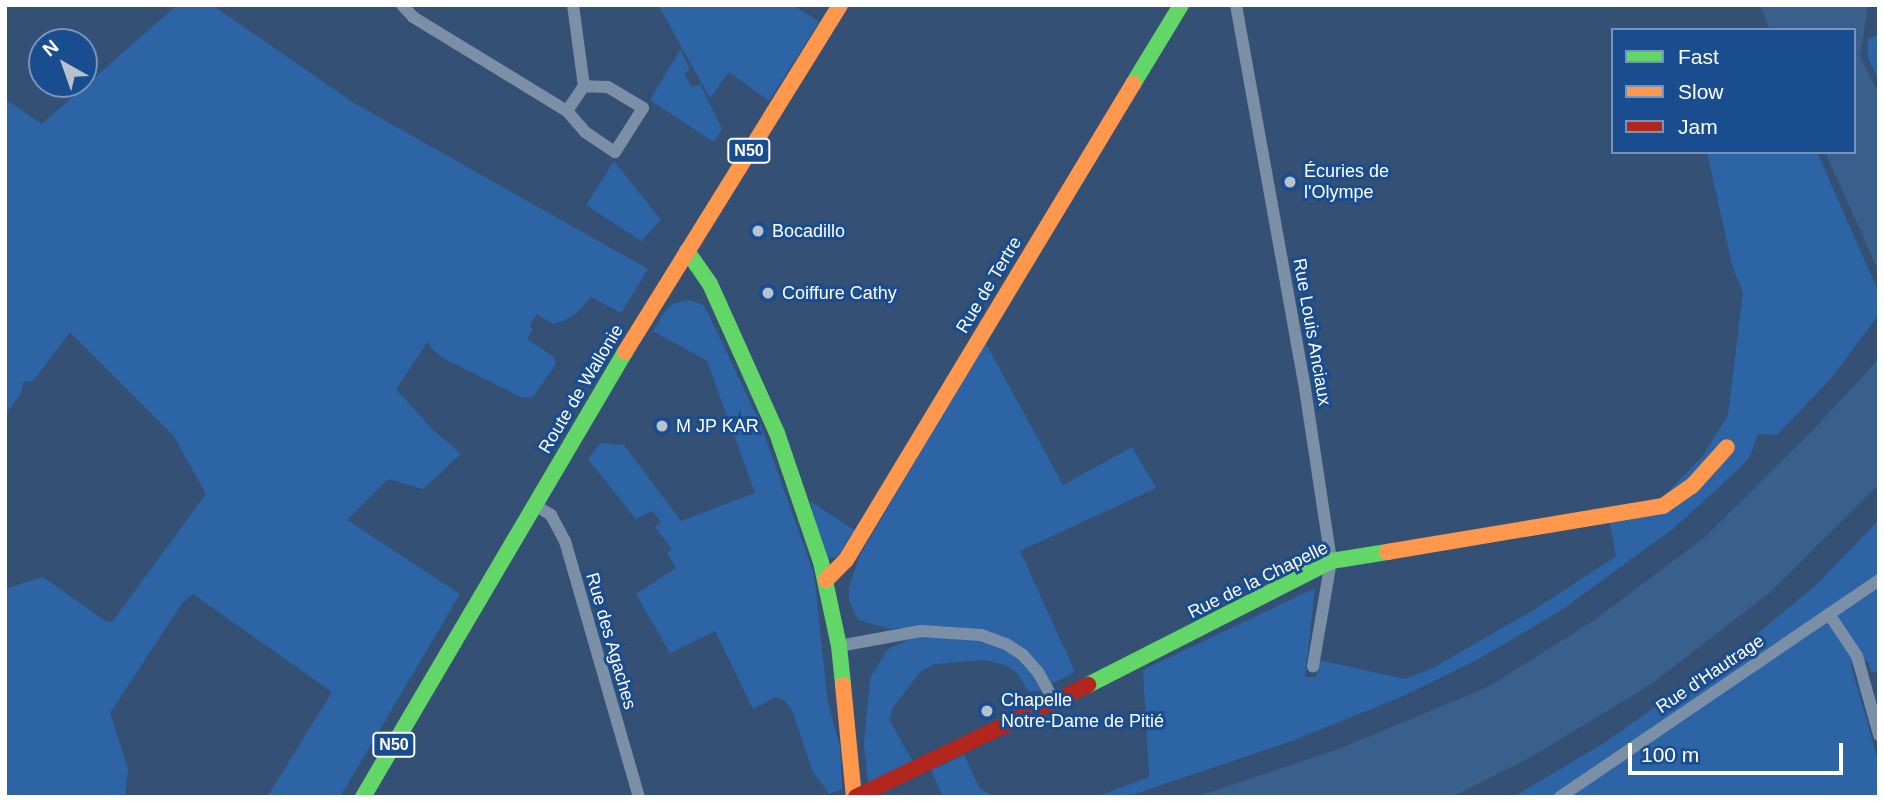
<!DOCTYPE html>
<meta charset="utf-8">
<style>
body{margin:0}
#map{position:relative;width:1884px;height:802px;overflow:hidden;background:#345074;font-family:Helvetica,sans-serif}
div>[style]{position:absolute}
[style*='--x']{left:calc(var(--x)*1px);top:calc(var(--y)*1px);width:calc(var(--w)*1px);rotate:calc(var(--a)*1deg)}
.green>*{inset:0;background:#2d64a5}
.water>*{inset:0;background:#395f8d}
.street>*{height:12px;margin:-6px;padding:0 6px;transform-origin:6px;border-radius:6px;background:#7b90a7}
.fast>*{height:16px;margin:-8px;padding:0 8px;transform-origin:8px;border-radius:8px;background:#63d668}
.slow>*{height:16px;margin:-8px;padding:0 8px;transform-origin:8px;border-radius:8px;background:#ff974d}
.jam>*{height:16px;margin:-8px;padding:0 8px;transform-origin:8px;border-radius:8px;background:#b3261e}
.dots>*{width:19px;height:19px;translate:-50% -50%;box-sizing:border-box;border:4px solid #194d8f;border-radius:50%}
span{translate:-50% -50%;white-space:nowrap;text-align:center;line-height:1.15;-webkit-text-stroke:6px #194d8f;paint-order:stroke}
.shield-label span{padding:2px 5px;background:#194d8f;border:2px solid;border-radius:5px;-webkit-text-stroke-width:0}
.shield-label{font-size:16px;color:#fff;font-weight:700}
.poi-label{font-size:18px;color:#fff}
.left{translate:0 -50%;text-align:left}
.street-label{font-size:18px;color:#fff}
.frame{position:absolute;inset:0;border:7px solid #fff;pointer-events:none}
.legend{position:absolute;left:1611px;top:28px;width:245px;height:126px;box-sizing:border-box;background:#194d8f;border:2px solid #7594bc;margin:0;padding:9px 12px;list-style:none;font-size:21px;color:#fff}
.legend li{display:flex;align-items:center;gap:14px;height:35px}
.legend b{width:35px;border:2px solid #7594bc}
.north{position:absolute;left:28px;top:28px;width:70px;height:70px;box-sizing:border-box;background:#194d8f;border:2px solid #7594bc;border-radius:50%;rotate:320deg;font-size:19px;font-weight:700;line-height:28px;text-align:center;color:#fff}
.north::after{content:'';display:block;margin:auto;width:24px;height:32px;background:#b8c2ce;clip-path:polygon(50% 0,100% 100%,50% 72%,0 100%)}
.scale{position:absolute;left:1628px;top:743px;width:215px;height:32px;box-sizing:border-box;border:4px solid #fff;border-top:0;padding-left:9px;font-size:21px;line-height:24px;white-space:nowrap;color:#fff;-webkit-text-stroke:5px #194d8f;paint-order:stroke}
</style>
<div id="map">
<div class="green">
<i style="clip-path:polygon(177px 5px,212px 5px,354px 103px,648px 269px,621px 313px,591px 297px,577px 313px,565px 320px,553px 324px,537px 314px,529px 326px,533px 329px,527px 339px,554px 357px,556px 364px,533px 397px,523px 398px,443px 358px,432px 349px,428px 341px,396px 389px,433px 430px,461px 454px,423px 489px,388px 479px,347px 520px,460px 594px,340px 797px,267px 797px,332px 692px,193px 594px,183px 602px,110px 713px,128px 769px,125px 797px,5px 797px,5px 589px,43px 577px,107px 622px,112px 622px,206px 494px,173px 435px,70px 332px,33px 381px,23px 382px,22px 392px,5px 415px,5px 99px,42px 124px)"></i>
<i style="clip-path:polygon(658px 5px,793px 5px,819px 22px,769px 101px,729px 72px,710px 98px)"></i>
<i style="clip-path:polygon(1879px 34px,1879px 80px,1868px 58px,1868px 39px)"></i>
<i style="clip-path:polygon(680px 50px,690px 69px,684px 74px,692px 87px,700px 84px,722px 129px,714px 142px,650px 100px)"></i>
<i style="clip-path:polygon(1707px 152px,1817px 152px,1879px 293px,1879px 314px,1833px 376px,1777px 435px,1758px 434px,1750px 456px,1741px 467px,1674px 528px,1563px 609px,1477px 660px,1401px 697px,1297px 739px,1126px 797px,1096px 797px,1149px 777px,1143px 670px,1315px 588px,1305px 677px,1316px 677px,1319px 660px,1405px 679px,1433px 668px,1537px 608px,1616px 556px,1609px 520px,1662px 498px,1703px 456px,1728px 415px,1743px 292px,1732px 265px)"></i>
<i style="clip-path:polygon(614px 161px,661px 220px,641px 241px,586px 205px)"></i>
<i style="clip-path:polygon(690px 300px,703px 305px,709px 315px,760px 423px,814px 574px,828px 704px,840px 746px,842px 789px,829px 794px,812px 770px,792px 710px,785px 701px,776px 697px,753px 709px,715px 631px,670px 653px,636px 594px,676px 568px,667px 553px,672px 549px,655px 527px,661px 522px,653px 511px,636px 519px,588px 459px,600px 443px,624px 445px,681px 521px,755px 493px,707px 361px,653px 331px,664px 312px,674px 303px)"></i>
<i style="clip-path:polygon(985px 342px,1063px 485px,1132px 447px,1156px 488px,1020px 551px,1075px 672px,1038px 691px,1028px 691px,1017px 673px,1005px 665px,985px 660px,935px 664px,921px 671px,892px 709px,890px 721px,916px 767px,869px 790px,864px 745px,870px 678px,888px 649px,914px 637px,913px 627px,890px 629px,858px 620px,849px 600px,849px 587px,860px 555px)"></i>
<i style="clip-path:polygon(810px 501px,854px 530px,838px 557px,829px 558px,824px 554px)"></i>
<i style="clip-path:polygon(1879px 520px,1879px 673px,1871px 672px,1868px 661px,1851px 665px,1879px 764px,1879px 797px,1513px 797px,1604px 743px,1738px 649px,1814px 587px)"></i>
<i style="clip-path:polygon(964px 755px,980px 789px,995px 797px,943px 797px,931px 770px)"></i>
</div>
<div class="water">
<i style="clip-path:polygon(1760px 5px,1868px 5px,1860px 57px,1879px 95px,1879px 272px,1825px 152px,1854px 152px,1854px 30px,1770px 30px)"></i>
<i style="clip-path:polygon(1879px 359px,1879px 484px,1768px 594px,1650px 685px,1528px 759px,1451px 797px,1196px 797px,1341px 748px,1488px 687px,1593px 621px,1705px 537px,1814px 429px)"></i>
</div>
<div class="street">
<i style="--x:402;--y:5;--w:16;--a:47"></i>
<i style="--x:413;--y:17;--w:180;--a:31.4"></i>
<i style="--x:567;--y:111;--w:30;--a:-56"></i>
<i style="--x:573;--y:5;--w:82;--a:82.3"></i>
<i style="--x:1236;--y:5;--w:383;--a:79.8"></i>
<i style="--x:1304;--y:382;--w:181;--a:81.4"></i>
<i style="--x:1331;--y:561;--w:107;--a:99.7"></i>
<i style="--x:567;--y:111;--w:28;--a:49"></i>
<i style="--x:585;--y:132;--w:36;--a:34"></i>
<i style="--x:615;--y:152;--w:52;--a:-57.5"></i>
<i style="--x:643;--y:108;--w:41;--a:-149"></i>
<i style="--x:608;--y:87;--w:24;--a:-178"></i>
<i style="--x:535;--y:505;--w:19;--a:32"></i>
<i style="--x:551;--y:515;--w:30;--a:62"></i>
<i style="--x:565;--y:541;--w:266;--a:73.9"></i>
<i style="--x:1829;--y:614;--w:50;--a:56.3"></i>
<i style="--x:1857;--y:656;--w:82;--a:74.4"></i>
<i style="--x:839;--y:646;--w:83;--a:-10.4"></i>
<i style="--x:921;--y:631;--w:60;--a:3.8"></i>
<i style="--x:981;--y:635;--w:27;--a:20"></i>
<i style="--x:1006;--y:644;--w:20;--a:33"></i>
<i style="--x:1023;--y:655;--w:23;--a:49"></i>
<i style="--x:1038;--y:672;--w:33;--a:61"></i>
<i style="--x:1560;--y:797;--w:386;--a:-34.2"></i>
</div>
<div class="fast">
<i style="--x:1133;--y:84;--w:92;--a:-58.7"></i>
<i style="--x:687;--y:251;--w:40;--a:55.1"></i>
<i style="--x:710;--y:284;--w:163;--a:65.8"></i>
<i style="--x:777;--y:433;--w:136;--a:71.2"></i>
<i style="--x:821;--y:562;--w:86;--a:77.9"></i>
<i style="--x:839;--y:646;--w:39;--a:84"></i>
<i style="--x:1088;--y:685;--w:273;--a:-27"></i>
<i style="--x:1331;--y:561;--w:57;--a:-9.1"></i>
<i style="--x:363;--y:797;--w:516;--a:-59.51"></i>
</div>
<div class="slow">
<i style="--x:625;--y:352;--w:408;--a:-58.2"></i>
<i style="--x:1387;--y:552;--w:280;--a:-9.5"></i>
<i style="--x:1663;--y:506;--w:35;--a:-35"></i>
<i style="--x:1692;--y:486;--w:52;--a:-48.1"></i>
<i style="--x:826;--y:580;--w:28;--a:-45"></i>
<i style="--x:846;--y:560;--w:556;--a:-58.91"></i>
<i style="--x:843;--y:685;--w:113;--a:84.4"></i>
</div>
<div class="jam">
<i style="--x:856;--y:797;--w:258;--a:-25.8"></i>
</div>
<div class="dots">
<i style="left:1290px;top:182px;background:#b8c2ce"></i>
<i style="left:758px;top:231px;background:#b8c2ce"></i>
<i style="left:768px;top:293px;background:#b8c2ce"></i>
<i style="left:662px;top:426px;background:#b8c2ce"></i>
<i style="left:987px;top:711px;background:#b8c2ce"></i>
</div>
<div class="shield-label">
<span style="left:749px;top:151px">N50</span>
<span style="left:394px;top:745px">N50</span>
</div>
<div class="poi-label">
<span class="left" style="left:1304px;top:182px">Écuries de<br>l'Olympe</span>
<span class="left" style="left:772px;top:231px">Bocadillo</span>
<span class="left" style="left:782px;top:293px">Coiffure Cathy</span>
<span class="left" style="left:676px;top:426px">M JP KAR</span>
<span class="left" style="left:1001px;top:711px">Chapelle<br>Notre-Dame de Pitié</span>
</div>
<div class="street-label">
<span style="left:989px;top:285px;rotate:-59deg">Rue de Tertre</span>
<span style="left:1312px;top:332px;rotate:80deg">Rue Louis Anciaux</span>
<span style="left:581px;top:389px;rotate:-59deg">Route de Wallonie</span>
<span style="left:1258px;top:580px;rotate:-26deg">Rue de la Chapelle</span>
<span style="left:611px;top:641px;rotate:74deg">Rue des Agaches</span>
<span style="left:1710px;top:674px;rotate:-34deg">Rue d'Hautrage</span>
</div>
<div class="frame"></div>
<ul class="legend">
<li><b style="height:9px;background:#63d668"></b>Fast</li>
<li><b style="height:9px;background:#ff974d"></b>Slow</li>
<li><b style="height:9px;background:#b3261e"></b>Jam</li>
</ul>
<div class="north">N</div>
<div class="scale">100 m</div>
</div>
